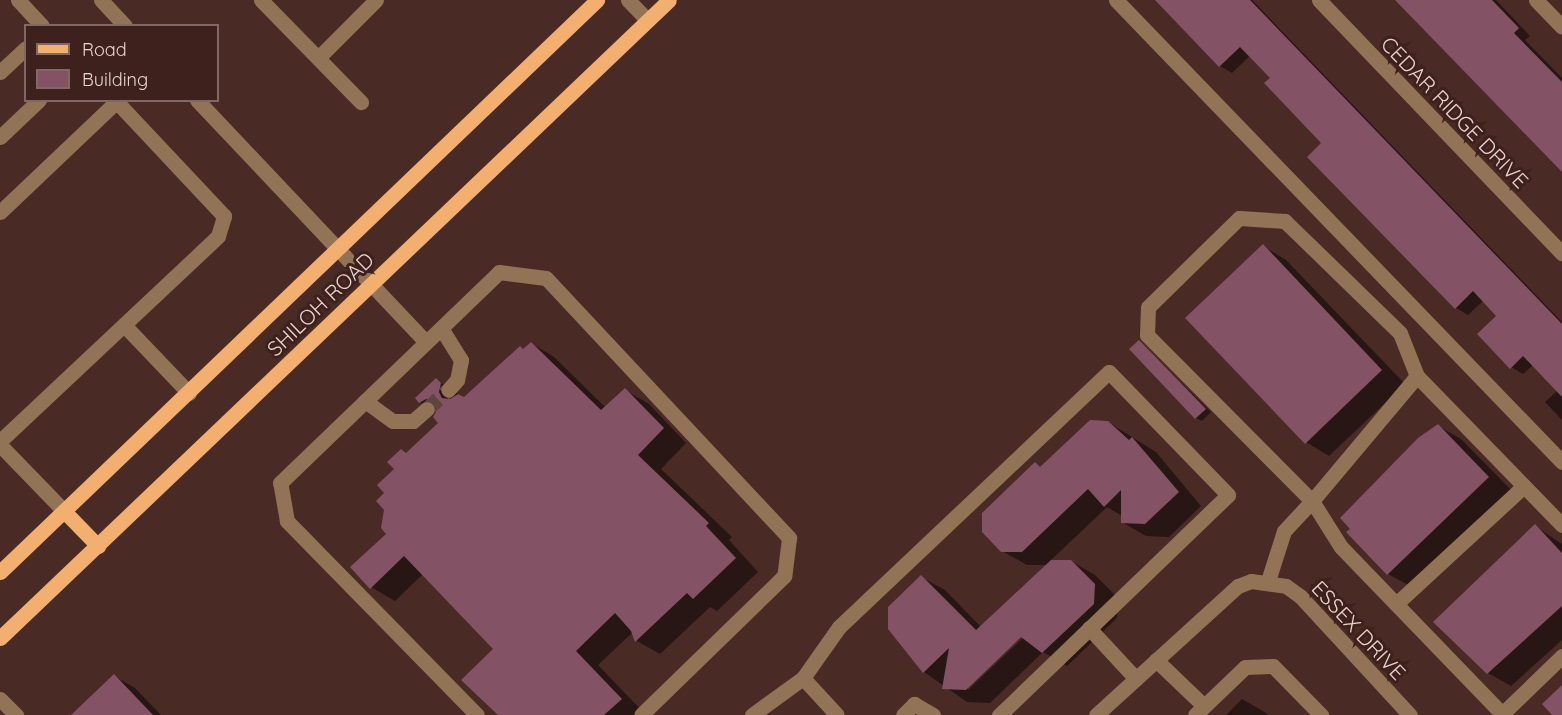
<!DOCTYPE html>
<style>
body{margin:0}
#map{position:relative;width:1562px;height:715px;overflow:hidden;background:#492a25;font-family:Quicksand,sans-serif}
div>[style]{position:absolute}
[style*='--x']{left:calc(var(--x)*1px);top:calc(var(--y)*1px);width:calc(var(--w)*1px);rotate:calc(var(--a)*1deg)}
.shadow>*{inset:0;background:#0007}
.building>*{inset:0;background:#845265}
.minor-tunnel>*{height:15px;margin-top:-7.5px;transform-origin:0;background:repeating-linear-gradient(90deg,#61433f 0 15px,transparent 0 23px)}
.minor>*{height:15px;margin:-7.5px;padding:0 7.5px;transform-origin:7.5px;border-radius:7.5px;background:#937355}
.major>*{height:15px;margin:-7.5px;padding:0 7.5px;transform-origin:7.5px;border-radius:7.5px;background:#f2af6f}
span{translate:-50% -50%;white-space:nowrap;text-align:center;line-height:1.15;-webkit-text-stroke:6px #3e201c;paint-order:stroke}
.street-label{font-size:21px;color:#e8d3d0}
.legend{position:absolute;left:24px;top:24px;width:195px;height:78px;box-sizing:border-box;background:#3e201c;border:2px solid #826864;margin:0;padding:8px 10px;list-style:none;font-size:18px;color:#e8d3d0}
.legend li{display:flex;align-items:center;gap:12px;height:30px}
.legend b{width:30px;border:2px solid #826864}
</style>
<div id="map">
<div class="shadow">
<i style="clip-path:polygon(1157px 0,1252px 0,1562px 322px,1562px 420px,1545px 402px,1558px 390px,1533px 365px,1523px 374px,1511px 367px,1498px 316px,1484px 300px,1468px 315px,1456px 308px,1273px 78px,1251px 55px,1232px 73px,1220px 66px)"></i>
<i style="clip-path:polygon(1399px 0,1496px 0,1530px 36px,1525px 40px,1562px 78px,1562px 169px)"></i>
<i style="clip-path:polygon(1263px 246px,1286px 260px,1405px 384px,1329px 456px,1306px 442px)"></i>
<i style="clip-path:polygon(1139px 342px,1211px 412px,1202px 421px,1196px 418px)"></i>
<i style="clip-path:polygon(531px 343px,554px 357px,606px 408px,625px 390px,649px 404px,686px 443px,661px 469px,732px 537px,729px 540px,758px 572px,717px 611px,710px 607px,660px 654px,637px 641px,633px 632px,598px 665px,644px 713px,642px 715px,499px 715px,495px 649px,423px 574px,395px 601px,371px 587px,388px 534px,386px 493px,396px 470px,440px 423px,438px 412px,420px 402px,436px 380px,465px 398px)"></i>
<i style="clip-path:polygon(evenodd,1108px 422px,1156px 452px,1201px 506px,1169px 537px,1146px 536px,1122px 522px,1122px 516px,1107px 507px,1050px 561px,1071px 561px,1095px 575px,1118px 598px,1117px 618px,1067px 666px,1043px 652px,990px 703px,967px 702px,924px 672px,921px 577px,945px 590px,981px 627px,1048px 565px,1027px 565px,1002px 551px,1035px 464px,1041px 468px,1108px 422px,1026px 631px,1028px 633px,968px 690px,968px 686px,1026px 631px)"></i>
<i style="clip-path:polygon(1438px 426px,1461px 439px,1512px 491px,1412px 587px,1388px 574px)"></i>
<i style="clip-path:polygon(1535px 526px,1562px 544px,1562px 640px,1511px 686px,1488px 673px)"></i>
<i style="clip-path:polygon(114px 676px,135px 688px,161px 715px,75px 715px)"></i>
<i style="clip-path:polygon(1242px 699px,1266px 713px,1268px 715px,1226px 715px)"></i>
</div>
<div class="building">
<i style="clip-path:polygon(1155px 0,1250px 0,1562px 324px,1562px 397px,1523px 356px,1510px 369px,1477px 334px,1496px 316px,1473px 291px,1455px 309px,1307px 157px,1321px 143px,1264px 83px,1270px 78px,1240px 47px,1219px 67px)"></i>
<i style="clip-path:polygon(1395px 0,1492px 0,1519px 28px,1514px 33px,1562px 82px,1562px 172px)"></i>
<i style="clip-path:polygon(1263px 244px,1382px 370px,1305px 444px,1185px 318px)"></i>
<i style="clip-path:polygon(1139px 340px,1206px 409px,1195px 419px,1129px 349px)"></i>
<i style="clip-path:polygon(531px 342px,601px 410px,625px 388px,664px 428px,638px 455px,709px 523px,706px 526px,736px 558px,693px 599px,687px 593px,635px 642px,631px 631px,615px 613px,576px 651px,622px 699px,604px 715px,498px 715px,461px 680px,493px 649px,404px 556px,370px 589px,350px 567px,386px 534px,381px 528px,384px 510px,376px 501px,384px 493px,377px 485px,394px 469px,387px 462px,401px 449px,406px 453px,438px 423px,433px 417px,436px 412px,434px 402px,426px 399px,419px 403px,415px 398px,436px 378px,441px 383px,439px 392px,442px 398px,450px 399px,458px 394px,464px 397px,520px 346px,523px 349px)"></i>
<i style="clip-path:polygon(1090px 420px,1108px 421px,1129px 440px,1132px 437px,1179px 492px,1145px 524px,1121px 523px,1121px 490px,1104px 507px,1088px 489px,1022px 552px,1001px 552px,982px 532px,982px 513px,1035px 462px,1040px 467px)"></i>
<i style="clip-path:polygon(1438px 424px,1489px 477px,1387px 575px,1346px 532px,1350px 529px,1340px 518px,1418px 438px)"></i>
<i style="clip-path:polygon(1535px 524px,1562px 553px,1562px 606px,1487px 674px,1433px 622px)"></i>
<i style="clip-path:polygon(1051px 560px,1071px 560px,1095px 584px,1094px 604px,1042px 653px,1021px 637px,966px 690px,942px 689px,949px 648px,923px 673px,888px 629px,888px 607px,921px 575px,976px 630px)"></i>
<i style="clip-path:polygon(114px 674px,153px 715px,71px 715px)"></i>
<i style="clip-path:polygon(1562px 685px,1562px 715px,1552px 715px,1542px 704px)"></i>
</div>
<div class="minor-tunnel">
<i style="--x:427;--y:409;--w:28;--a:-42"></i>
</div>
<div class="minor">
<i style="--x:18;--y:0;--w:35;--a:47"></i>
<i style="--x:101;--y:0;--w:35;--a:47"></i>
<i style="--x:261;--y:0;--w:143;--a:45.6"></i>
<i style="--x:628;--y:0;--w:28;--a:46"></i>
<i style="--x:1116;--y:0;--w:642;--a:46.01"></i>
<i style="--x:1319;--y:0;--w:351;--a:46.2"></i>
<i style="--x:1536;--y:0;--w:37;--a:46"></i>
<i style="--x:318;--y:58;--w:82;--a:-45"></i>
<i style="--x:0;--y:72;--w:35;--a:-43"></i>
<i style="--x:197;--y:100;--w:333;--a:46.6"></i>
<i style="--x:0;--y:137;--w:54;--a:-43.5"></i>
<i style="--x:0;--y:212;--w:160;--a:-43.5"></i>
<i style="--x:124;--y:325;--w:94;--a:46.3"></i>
<i style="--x:441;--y:328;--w:38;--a:58"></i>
<i style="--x:461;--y:360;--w:20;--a:101"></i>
<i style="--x:457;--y:380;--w:13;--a:132"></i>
<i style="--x:1417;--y:376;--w:208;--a:45.8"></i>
<i style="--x:365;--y:401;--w:34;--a:36"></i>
<i style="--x:393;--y:421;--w:20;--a:0"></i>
<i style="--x:413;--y:421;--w:18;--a:-41"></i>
<i style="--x:0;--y:441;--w:299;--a:-43.2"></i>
<i style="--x:218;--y:236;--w:21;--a:-73"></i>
<i style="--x:224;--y:216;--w:159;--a:-133.2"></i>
<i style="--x:0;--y:445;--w:92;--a:45.9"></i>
<i style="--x:1268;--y:581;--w:52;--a:-72.3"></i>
<i style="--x:1284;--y:531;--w:41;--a:-47"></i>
<i style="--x:1312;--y:501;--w:163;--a:-50"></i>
<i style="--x:1417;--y:376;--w:46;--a:-111.6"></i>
<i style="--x:1400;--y:333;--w:161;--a:-135.8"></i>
<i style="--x:1285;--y:221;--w:46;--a:-176.3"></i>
<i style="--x:1239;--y:218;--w:127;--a:135.6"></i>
<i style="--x:1148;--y:307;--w:28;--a:92"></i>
<i style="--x:1147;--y:335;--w:234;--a:45.2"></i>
<i style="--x:1312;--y:501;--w:54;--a:57.8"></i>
<i style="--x:1341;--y:547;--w:233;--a:46"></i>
<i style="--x:1396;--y:604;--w:174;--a:-42.7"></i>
<i style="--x:1089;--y:628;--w:69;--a:47.3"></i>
<i style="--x:1156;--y:660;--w:66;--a:43.8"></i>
<i style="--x:803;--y:678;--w:50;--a:47.4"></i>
<i style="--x:0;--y:699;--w:23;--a:45"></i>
<i style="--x:477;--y:715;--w:272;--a:-134.4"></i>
<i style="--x:287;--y:521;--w:39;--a:-100"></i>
<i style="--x:280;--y:483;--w:304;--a:-43.9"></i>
<i style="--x:499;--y:272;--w:47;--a:7.3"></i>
<i style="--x:546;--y:278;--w:356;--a:46.9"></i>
<i style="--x:789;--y:538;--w:38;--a:97"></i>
<i style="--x:784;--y:576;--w:199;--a:135.8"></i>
<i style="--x:752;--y:715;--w:63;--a:-36"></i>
<i style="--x:803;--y:678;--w:62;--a:-54.8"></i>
<i style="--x:839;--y:627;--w:371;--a:-43.4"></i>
<i style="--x:1109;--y:372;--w:171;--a:45.9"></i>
<i style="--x:1228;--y:495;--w:318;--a:136.1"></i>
<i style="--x:903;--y:715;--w:16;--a:-45"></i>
<i style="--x:914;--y:704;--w:22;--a:30"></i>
<i style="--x:1096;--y:715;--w:192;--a:-42.3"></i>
<i style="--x:1238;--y:586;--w:14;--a:-21"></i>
<i style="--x:1251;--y:581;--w:35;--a:8"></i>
<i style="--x:1286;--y:586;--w:17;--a:36"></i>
<i style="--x:1300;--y:596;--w:162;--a:47.3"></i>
<i style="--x:1195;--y:715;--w:69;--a:-43.8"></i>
<i style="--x:1245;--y:667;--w:28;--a:-2"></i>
<i style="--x:1273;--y:666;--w:69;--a:45.6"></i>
<i style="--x:1501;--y:715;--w:85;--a:-44"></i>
</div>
<div class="major">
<i style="--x:64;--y:511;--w:49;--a:45.8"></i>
<i style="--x:0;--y:572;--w:827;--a:-43.77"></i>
<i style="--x:0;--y:638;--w:924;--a:-43.64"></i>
</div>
<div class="street-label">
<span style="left:1455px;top:112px;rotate:46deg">CEDAR RIDGE DRIVE</span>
<span style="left:320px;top:304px;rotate:-44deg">SHILOH ROAD</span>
<span style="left:1359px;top:630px;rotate:47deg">ESSEX DRIVE</span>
</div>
<ul class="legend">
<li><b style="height:8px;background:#f2af6f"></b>Road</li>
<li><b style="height:16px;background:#845265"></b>Building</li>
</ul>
</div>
